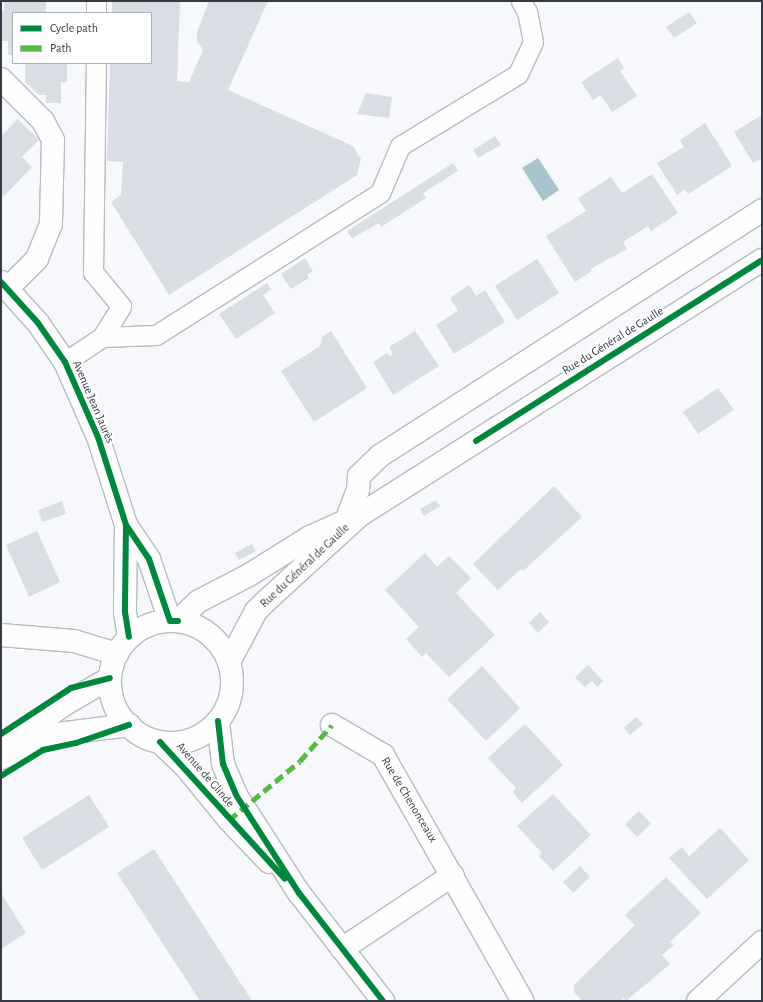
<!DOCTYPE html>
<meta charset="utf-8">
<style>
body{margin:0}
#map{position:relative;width:763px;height:1002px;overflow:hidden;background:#f6f8fc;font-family:"Alegreya Sans",sans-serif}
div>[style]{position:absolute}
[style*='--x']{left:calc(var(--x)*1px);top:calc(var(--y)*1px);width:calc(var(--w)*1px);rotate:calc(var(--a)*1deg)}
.water>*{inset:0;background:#a8c3cc}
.building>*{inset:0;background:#d8dee4}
.roads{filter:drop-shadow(1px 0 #b7bbc2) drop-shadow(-1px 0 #b7bbc2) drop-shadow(0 1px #b7bbc2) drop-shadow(0 -1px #b7bbc2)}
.lane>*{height:19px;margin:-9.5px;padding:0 9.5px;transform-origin:9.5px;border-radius:9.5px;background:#fefeff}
.street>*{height:22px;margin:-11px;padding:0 11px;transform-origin:11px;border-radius:11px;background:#fefeff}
.secondary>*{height:22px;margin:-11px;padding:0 11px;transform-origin:11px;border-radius:11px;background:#fefeff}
.secondary>.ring{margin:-11px;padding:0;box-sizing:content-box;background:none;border:22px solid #fefeff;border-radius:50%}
.quiet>*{height:5px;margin-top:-2.5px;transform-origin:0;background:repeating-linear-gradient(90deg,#58b947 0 10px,transparent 0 15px)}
.cycleway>*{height:6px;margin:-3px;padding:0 3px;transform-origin:3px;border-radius:3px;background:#00873e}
span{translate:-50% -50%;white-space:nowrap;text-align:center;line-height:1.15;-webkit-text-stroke:4px #fff;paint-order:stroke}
.street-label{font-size:12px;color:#343b46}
.frame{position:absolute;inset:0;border:2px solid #343b46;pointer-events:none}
.legend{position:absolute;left:12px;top:12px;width:140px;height:52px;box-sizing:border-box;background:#fff;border:1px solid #aeb1b5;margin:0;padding:5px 7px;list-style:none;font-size:12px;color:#343b46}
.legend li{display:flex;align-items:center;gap:8px;height:20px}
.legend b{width:20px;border:1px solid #aeb1b5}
</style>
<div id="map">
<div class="water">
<i style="clip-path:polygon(538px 158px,559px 190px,543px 201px,522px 168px)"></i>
</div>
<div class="building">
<i style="clip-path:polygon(4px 1px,46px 1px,46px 13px,13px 13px,13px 55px,8px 55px,8px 41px,1px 41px,1px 11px,4px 11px)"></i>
<i style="clip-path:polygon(112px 1px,180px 1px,177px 81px,189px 82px,203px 50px,197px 41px,197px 32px,209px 1px,268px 1px,228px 90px,353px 146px,361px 159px,357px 175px,169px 295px,111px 202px,121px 195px,123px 162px,107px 161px,110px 63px,151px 63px,151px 13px,112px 13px)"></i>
<i style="clip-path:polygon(689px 12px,697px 23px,674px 38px,666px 27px)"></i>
<i style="clip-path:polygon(618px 58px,624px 68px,620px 71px,637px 96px,612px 112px,601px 95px,593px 100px,581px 82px)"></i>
<i style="clip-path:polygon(25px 63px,67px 63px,67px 82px,61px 82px,61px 103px,46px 103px,46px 95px,39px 95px,25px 82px)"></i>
<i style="clip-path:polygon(366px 93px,392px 97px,389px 118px,357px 114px)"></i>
<i style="clip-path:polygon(762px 115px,762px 158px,753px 163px,734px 132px)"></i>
<i style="clip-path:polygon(18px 119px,39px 140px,22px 157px,32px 167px,4px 196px,1px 193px,1px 136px)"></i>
<i style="clip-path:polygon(705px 123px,732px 166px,688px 194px,685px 189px,677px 195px,657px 163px,684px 147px,680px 140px)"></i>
<i style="clip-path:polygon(495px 136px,501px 145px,478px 158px,473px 150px)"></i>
<i style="clip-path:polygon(453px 163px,458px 171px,423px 193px,426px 198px,381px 227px,379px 223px,352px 238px,347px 231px)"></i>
<i style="clip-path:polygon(652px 174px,678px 213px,651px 231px,648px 226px,623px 242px,627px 249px,590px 269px,592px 271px,575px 282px,546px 236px,586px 211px,578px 198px,611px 177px,622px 193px)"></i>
<i style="clip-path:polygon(305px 258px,313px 271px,307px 275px,309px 278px,291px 289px,281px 274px)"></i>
<i style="clip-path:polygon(537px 259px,559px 293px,517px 320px,495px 286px)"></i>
<i style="clip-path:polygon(267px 283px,271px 289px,263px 295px,275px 313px,236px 339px,219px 314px)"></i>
<i style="clip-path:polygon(469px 285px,476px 296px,485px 290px,505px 322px,454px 354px,436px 325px,458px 311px,450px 298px)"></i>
<i style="clip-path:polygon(331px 331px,367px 388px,314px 422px,281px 371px,320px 346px,322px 337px)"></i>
<i style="clip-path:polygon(415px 331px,439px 366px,393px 395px,373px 362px,387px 353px,390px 356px,393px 354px,389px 347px)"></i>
<i style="clip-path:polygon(718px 388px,734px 410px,698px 434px,683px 412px)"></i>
<i style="clip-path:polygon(554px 486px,582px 517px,523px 571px,521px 569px,498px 590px,473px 564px)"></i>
<i style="clip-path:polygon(436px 500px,440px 506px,424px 516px,420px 509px)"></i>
<i style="clip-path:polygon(62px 501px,66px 514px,42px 522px,38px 510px)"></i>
<i style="clip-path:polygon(37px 531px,60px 582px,29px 597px,6px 545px)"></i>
<i style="clip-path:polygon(252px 544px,256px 551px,239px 560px,235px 553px)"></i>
<i style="clip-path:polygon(425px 553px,437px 567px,449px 556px,471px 578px,456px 593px,495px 635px,449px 677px,426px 653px,422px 657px,406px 639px,419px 627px,385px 590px)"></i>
<i style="clip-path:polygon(540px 612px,549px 622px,538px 633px,529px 623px)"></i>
<i style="clip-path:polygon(588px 665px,603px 681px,597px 687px,592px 681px,585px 687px,575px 677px)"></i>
<i style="clip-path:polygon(482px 666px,520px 708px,486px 741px,447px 699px)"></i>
<i style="clip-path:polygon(636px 717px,643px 724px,630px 735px,624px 728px)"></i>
<i style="clip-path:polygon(525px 724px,563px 765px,522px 803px,513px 792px,516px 788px,488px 758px)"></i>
<i style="clip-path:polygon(553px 794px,591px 835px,553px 871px,539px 856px,542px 853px,517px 826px)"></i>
<i style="clip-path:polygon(89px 795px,109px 827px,42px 870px,22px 838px)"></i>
<i style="clip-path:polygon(639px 811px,651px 824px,637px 837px,625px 824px)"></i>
<i style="clip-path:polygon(720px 828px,749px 860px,707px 899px,669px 858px,682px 847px,689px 856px)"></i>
<i style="clip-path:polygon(154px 849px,252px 1001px,200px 1001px,117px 873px)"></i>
<i style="clip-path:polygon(580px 866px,590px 877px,573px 893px,563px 882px)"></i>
<i style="clip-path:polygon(666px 877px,701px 913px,670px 942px,674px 945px,662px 955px,670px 964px,626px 1001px,624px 998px,621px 1001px,582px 1001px,574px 992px,574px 985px,635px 925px,625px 915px)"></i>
<i style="clip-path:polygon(1px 893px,26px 933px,1px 949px)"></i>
</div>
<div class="roads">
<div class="lane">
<i style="--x:96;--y:13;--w:12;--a:-90"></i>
<i style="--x:102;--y:337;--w:54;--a:-2.1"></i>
<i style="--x:156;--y:335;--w:265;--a:-32.4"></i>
<i style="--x:380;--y:193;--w:51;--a:-66.9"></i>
<i style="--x:400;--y:146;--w:138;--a:-31.4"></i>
<i style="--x:518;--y:74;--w:35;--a:-65"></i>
<i style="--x:533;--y:42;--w:31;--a:-101"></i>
<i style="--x:527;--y:12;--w:13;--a:-119"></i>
<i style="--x:65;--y:362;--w:45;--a:-34"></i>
<i style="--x:102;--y:337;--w:36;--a:-58"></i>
<i style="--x:121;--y:306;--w:44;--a:-129.5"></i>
<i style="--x:93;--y:272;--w:209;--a:-89.2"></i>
</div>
<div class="street">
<i style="--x:1;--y:79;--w:59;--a:45"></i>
<i style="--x:43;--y:121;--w:21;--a:62"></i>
<i style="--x:53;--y:140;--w:84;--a:91.4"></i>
<i style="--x:51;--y:224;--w:38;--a:112"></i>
<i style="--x:37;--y:259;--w:41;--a:135"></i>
<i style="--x:1;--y:282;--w:55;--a:47.9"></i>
<i style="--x:38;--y:323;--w:47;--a:55.3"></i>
<i style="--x:65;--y:362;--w:82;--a:66.3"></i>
<i style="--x:98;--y:437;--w:92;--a:72.3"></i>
<i style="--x:126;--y:525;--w:41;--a:55.9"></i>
<i style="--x:149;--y:559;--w:65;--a:71.3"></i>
<i style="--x:346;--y:521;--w:33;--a:-69"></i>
<i style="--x:358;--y:490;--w:14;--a:-86"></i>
<i style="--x:359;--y:476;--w:30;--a:-44"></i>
<i style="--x:381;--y:455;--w:453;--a:-32.7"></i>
<i style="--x:126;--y:525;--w:87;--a:90.7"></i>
<i style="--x:125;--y:612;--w:25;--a:81"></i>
<i style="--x:1;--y:635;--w:73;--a:4.7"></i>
<i style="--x:74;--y:641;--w:45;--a:16.8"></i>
<i style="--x:218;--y:721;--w:43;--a:83.4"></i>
<i style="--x:223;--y:764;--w:34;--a:67"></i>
<i style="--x:236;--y:795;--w:117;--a:57.3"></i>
<i style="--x:299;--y:893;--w:137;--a:52.1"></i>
<i style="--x:332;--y:725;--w:59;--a:30.5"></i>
<i style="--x:383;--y:755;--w:283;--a:60.4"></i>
<i style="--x:160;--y:742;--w:36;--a:44"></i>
<i style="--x:186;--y:767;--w:68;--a:50.9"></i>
<i style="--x:229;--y:820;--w:58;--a:46.4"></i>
<i style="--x:342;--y:949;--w:133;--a:-33.7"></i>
<i style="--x:698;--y:1001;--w:87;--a:-42.7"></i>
</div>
<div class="secondary">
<i class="ring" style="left:110px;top:621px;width:100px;height:100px"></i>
<i style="--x:178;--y:621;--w:29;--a:-44"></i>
<i style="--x:199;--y:601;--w:56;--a:-27.5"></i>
<i style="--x:249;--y:575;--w:72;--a:-31.9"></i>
<i style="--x:310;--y:537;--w:34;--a:-24"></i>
<i style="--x:229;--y:662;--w:58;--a:-62.1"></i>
<i style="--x:256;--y:611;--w:13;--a:-45"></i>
<i style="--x:265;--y:602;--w:129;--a:-42.5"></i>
<i style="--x:360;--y:515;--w:476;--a:-32.4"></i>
<i style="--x:2;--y:748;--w:77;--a:-34.9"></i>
<i style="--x:65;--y:704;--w:52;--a:-30"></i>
<i style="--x:1;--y:758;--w:62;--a:-22.8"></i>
<i style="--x:58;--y:734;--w:72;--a:-7.2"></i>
</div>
</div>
<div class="quiet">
<i style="--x:229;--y:820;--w:92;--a:-39.7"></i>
<i style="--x:300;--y:761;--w:48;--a:-48.4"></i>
</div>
<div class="cycleway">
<i style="--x:1;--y:282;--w:55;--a:47.9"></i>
<i style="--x:38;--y:323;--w:47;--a:55.3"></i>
<i style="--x:65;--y:362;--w:82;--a:66.3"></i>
<i style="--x:98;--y:437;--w:92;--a:72.3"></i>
<i style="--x:126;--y:525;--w:41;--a:55.9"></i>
<i style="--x:149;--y:559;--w:65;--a:71.3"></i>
<i style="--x:170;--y:621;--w:8;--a:0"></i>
<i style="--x:476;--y:441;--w:338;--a:-32.3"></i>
<i style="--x:126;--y:525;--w:87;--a:90.7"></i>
<i style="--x:125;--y:612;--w:25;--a:81"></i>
<i style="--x:218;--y:721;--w:43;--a:83.4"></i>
<i style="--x:223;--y:764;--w:34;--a:67"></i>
<i style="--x:236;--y:795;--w:117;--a:57.3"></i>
<i style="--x:299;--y:893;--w:137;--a:52.1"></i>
<i style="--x:1;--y:734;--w:84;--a:-33.3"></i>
<i style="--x:71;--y:688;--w:40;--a:-14.4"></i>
<i style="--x:160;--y:742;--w:185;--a:47.6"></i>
<i style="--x:1;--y:776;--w:49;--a:-31.8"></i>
<i style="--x:43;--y:750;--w:34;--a:-12"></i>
<i style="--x:76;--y:743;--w:56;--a:-18.8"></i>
</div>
<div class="street-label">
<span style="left:613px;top:341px;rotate:-32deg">Rue du Général de Gaulle</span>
<span style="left:93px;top:402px;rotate:67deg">Avenue Jean Jaurès</span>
<span style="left:305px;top:566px;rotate:-43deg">Rue du Général de Gaulle</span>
<span style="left:205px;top:775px;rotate:49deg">Avenue de Glinde</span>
<span style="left:409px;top:800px;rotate:59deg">Rue de Chenonceaux</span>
</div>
<div class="frame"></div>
<ul class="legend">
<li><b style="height:5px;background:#00873e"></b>Cycle path</li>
<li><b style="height:5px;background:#58b947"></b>Path</li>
</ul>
</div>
